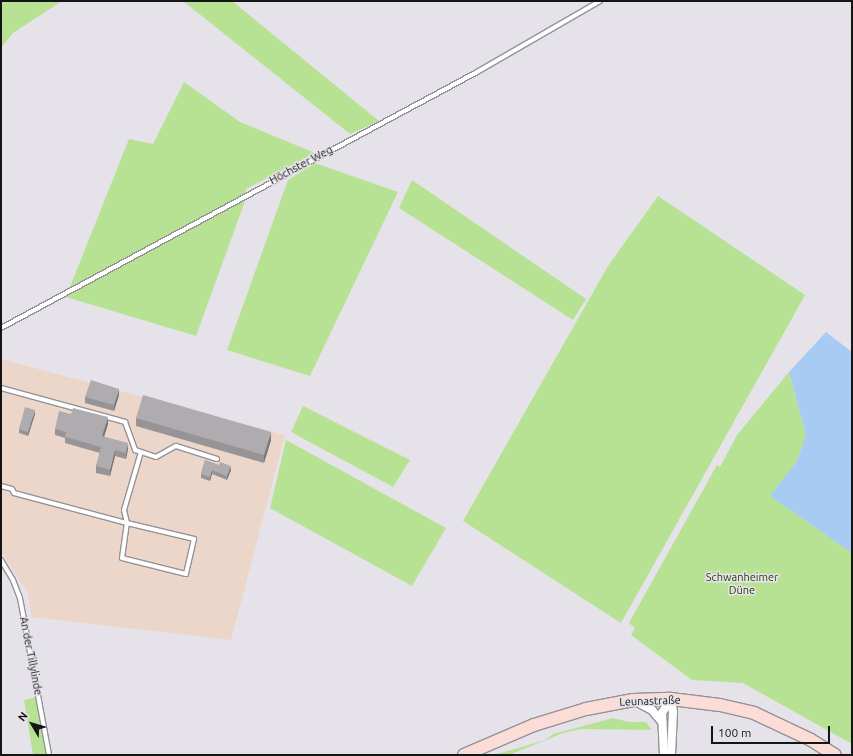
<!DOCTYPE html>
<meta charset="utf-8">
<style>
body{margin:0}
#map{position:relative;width:853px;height:756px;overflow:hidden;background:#e5e3e9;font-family:Ubuntu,sans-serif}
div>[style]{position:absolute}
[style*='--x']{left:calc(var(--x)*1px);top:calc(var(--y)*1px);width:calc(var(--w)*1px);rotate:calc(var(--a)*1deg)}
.industrial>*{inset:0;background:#ecd6c9}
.green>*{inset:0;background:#b7e294}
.water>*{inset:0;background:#a7cbf3}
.roads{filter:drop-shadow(1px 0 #949297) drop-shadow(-1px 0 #949297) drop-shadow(0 1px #949297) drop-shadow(0 -1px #949297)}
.service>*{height:4px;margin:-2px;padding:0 2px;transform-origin:2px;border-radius:2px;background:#fff}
.minor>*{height:8px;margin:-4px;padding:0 4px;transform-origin:4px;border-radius:4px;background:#fff}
.secondary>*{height:12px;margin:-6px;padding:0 6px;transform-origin:6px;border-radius:6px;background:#fbdcd6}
.wall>*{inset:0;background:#969497}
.shaded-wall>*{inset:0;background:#7a787b}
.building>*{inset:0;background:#afacb0}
span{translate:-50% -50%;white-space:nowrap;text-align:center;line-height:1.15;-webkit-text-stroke:3px #e5e3e9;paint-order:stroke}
.street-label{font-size:11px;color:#151516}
.park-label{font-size:11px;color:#264008}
.frame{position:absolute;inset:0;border:2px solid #151516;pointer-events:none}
.north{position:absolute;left:12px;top:704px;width:40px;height:40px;-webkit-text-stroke:3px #e5e3e9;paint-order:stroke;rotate:308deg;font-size:11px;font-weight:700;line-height:16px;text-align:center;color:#151516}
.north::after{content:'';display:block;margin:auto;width:14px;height:18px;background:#151516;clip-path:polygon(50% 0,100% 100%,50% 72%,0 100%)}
.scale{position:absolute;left:711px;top:726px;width:119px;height:18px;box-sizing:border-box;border:2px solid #151516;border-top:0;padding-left:5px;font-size:12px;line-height:14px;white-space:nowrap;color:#151516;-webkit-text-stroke:3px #e5e3e9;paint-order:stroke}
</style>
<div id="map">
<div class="industrial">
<i style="clip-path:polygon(1px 359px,285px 435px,231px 640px,31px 617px,28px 594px,1px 551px)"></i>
</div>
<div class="green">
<i style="clip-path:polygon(1px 1px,62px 1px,13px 33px,1px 48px)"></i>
<i style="clip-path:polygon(183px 1px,232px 1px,379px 121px,350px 134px)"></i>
<i style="clip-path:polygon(184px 82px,240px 122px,315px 153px,246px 189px,245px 201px,196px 336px,66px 297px,129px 139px,153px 144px)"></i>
<i style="clip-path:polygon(315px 163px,398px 192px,310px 376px,227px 350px,288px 180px)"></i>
<i style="clip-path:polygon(412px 180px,586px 299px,573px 320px,399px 208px)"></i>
<i style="clip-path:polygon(658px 196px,805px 295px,621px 623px,463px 521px,608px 266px)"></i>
<i style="clip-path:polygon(789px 372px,806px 435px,797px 461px,771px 496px,852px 553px,852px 744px,743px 683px,692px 680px,631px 635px,635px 628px,629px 623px,717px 465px,720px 467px,737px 435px)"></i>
<i style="clip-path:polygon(303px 406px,410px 460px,393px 487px,291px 432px)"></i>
<i style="clip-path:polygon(286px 440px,446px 528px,412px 586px,270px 508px)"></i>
<i style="clip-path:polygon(36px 697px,46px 755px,33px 755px,24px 700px)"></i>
<i style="clip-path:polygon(613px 718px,629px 722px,646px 722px,652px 730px,582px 729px,563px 733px,509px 755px,494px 755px,545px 740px,553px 734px)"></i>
</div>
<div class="water">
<i style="clip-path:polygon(826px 332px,852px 352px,852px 553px,770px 496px,797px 461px,806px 435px,789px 372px)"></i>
</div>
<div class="roads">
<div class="service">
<i style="--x:1;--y:328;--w:540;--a:-28.27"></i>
<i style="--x:477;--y:72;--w:142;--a:-30"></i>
<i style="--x:1;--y:388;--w:129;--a:15.3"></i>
<i style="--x:125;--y:422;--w:30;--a:70"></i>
<i style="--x:135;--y:450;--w:22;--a:18"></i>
<i style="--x:156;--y:457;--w:23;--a:-29"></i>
<i style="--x:176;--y:446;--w:43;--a:17.6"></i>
<i style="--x:1;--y:486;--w:11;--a:15"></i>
<i style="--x:12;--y:489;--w:4;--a:63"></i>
<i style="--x:14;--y:493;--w:117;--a:14.9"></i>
<i style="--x:127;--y:523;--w:69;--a:13.4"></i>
<i style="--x:194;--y:539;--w:36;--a:103"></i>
<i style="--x:186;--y:574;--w:66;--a:-166"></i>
<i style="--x:122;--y:558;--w:35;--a:-82"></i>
<i style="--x:127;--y:523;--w:13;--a:-103"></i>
<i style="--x:124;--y:510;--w:60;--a:-73.7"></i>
<i style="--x:1;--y:560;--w:23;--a:59"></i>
<i style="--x:13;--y:580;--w:19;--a:69"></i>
<i style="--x:20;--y:598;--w:160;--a:79.5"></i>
</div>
<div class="minor">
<i style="--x:637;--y:702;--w:17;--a:28"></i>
<i style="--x:652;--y:710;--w:16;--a:50"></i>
<i style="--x:664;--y:755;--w:42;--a:-92.7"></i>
<i style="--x:662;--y:713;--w:17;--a:-57"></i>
<i style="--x:671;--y:699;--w:13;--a:81"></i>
<i style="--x:673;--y:712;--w:43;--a:92.7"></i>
</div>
<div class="secondary">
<i style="--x:464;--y:755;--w:76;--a:-23.2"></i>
<i style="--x:534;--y:725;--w:54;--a:-17.1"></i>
<i style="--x:586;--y:709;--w:48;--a:-10.8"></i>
<i style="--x:633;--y:700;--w:38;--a:-2"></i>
<i style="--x:671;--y:699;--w:49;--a:7"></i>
<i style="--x:720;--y:705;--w:35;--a:13"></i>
<i style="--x:754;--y:713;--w:63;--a:25.3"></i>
<i style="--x:811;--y:740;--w:28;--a:32"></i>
</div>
</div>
<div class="wall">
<i style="clip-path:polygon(119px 395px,114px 411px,85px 403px,85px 397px)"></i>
<i style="clip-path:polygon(35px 414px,28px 436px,19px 433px,19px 429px)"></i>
<i style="clip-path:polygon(71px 414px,108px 424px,104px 437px,128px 449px,126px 459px,115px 456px,110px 476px,96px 473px,96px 466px,100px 453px,65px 443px,65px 438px,55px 435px,55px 429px)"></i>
<i style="clip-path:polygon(136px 418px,271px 440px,264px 463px,136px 426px)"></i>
<i style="clip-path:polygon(205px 460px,231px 470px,227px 480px,212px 474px,210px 481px,201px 478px,201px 474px)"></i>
</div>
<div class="shaded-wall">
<i style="clip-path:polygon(119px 389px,119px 395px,114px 411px,114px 405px)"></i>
<i style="clip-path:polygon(35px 410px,35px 414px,28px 436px,28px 432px)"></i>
<i style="clip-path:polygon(108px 417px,108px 424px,102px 443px,102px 436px)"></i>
<i style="clip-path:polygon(271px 432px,271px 440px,264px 463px,264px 455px)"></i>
<i style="clip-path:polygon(128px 443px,128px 449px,126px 459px,126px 453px)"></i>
<i style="clip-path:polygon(115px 450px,115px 456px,110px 476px,110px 470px)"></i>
<i style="clip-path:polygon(231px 466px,231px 470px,227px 480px,227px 476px)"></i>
<i style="clip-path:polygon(212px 470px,212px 474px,210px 481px,210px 477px)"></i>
</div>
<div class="building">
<i style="clip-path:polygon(91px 380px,119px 389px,114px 405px,85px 397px)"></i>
<i style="clip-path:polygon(143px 395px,271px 432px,264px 455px,136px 418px)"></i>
<i style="clip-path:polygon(25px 407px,35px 410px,28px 432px,19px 429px)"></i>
<i style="clip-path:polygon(73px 408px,108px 417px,102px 436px,128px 443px,126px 453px,115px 450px,110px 470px,96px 466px,101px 447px,65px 437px,66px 432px,55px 429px,59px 411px,71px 414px)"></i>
<i style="clip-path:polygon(205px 460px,219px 465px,220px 462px,231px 466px,227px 476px,212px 470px,210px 477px,201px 474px)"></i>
</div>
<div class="street-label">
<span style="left:301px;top:165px;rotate:-28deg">Höchster Weg</span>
<span style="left:31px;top:656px;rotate:79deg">An der Tillylinde</span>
<span style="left:650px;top:701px;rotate:-2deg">Leunastraße</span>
</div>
<div class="park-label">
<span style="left:742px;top:584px">Schwanheimer<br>Düne</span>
</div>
<div class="frame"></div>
<div class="north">N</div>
<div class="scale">100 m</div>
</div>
